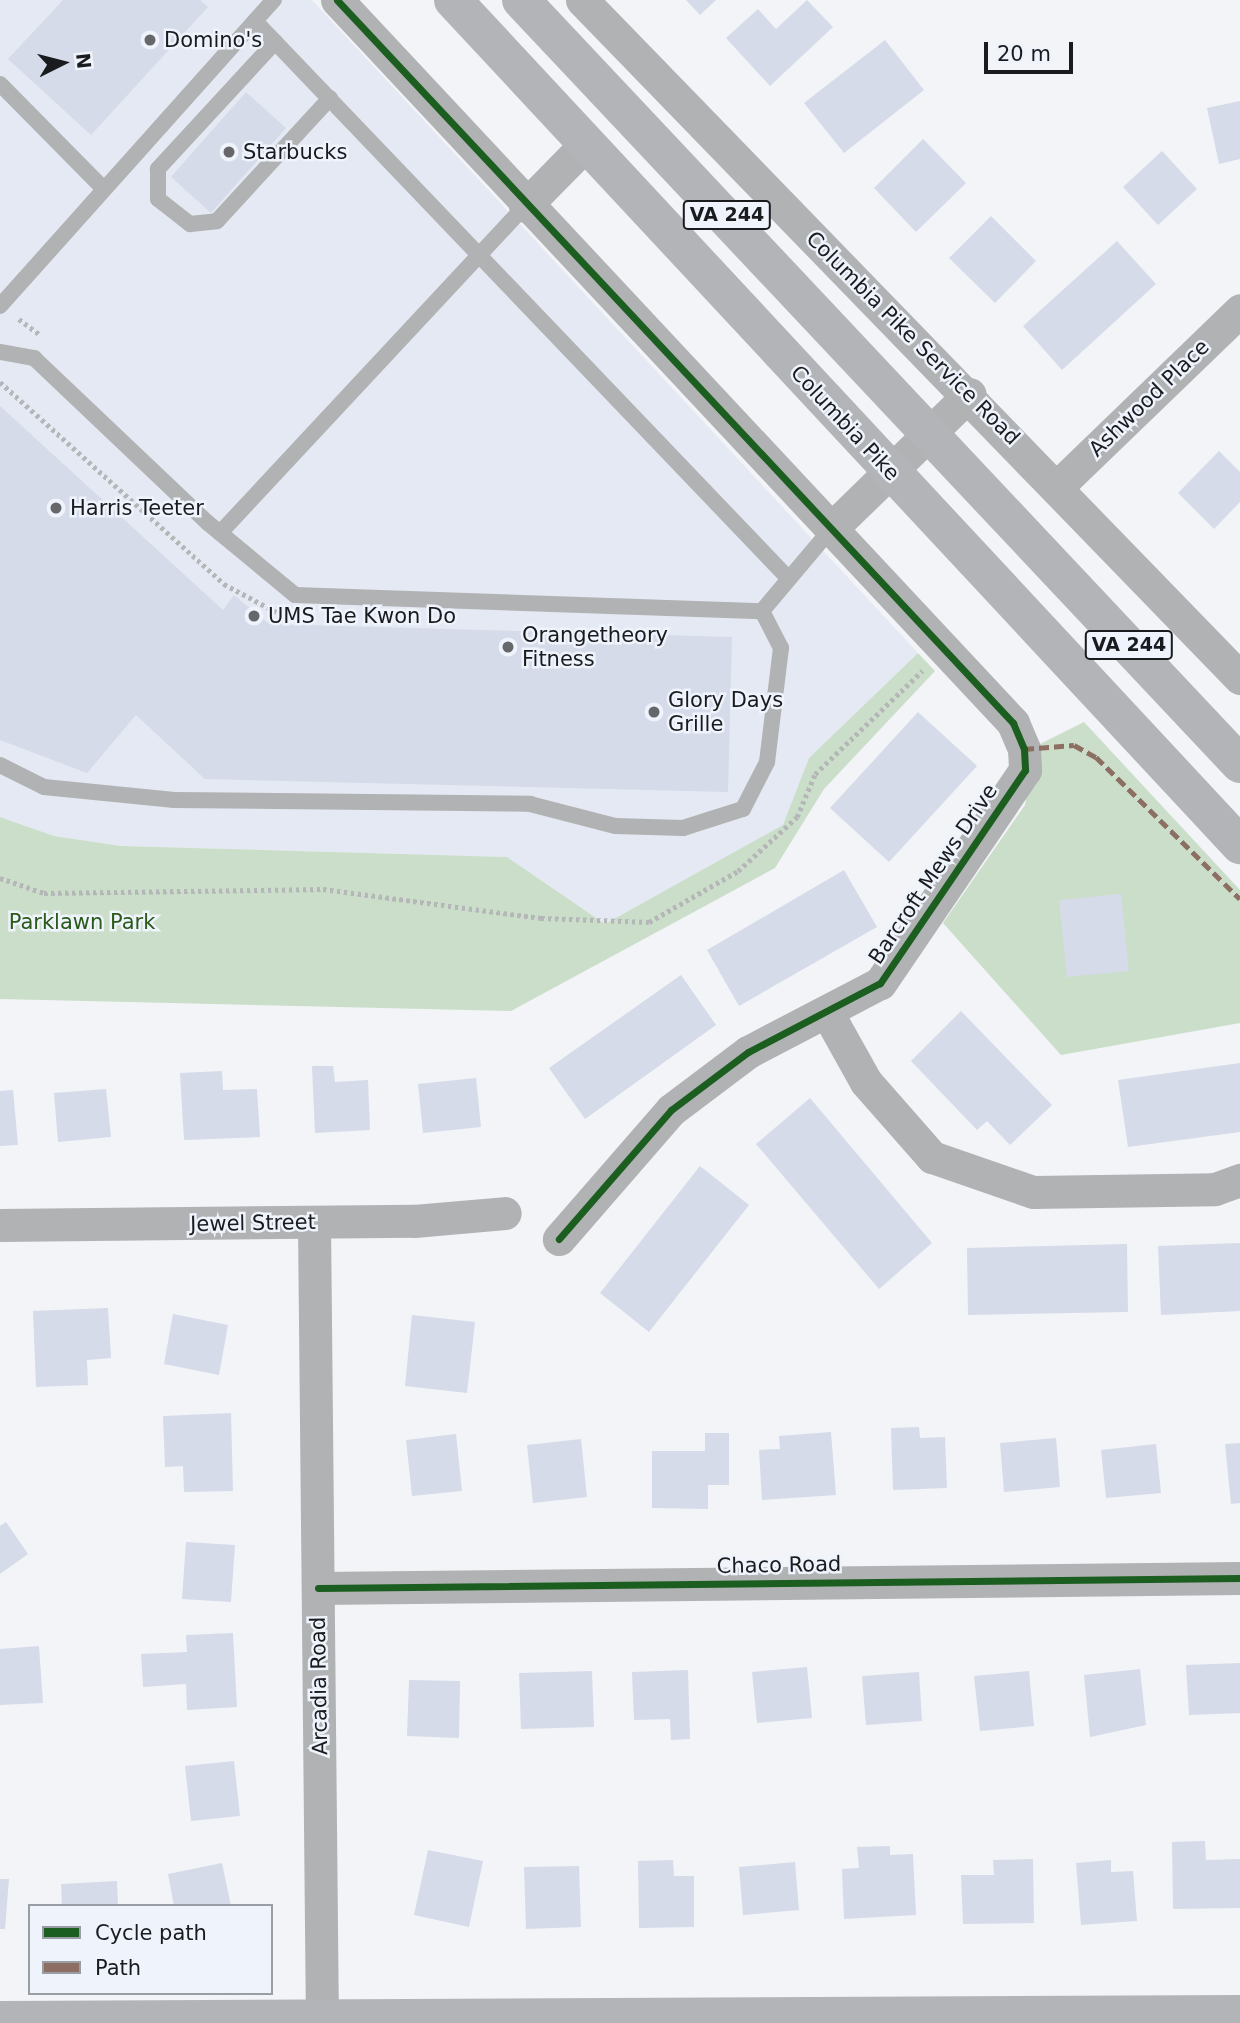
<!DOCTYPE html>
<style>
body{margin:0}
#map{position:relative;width:1240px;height:2023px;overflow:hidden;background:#f2f4f8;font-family:"DejaVu Sans",sans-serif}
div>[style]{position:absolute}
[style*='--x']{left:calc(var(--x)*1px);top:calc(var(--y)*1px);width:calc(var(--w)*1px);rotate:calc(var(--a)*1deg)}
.built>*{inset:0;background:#e4e9f3}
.green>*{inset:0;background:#cbdec9}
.building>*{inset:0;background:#d5dbe8}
.path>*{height:4.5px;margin-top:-2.25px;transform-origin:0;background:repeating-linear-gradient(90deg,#b5b6b8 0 3.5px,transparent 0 7px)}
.lane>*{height:16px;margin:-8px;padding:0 8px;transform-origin:8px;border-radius:8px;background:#b1b2b3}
.street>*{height:33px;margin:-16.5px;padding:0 16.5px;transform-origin:16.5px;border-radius:16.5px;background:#b1b2b3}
.primary>*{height:38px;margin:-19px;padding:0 19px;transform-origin:19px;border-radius:19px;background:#b3b4b7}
.quiet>*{height:5px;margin-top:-2.5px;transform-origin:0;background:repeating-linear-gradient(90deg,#8d6e63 0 10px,transparent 0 15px)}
.cycleway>*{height:7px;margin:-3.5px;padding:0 3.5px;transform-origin:3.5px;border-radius:3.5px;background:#1b5e20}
.dots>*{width:19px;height:19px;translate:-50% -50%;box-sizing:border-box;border:4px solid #eef3fc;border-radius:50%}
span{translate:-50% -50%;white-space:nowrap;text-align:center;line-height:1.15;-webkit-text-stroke:5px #eef3fc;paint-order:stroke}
.shield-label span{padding:2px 5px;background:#eef3fc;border:2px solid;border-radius:5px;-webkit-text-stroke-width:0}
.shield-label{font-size:19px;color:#1a1b1f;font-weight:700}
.poi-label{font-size:21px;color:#1a1b1f}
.left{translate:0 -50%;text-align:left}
.street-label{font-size:21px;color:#1a1b1f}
.park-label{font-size:21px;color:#2a5a19}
.legend{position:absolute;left:28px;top:1904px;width:245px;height:91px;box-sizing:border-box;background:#eef3fc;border:2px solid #999da4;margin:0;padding:9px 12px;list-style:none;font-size:21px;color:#1a1b1f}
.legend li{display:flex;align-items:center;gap:14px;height:35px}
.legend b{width:35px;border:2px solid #999da4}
.north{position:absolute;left:28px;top:28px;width:70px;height:70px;-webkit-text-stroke:5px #eef3fc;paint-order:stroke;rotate:84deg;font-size:19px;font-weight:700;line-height:28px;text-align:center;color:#1a1b1f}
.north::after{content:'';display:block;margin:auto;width:24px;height:32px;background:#1a1b1f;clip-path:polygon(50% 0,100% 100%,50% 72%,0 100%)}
.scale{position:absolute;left:984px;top:42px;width:89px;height:32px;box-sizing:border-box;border:4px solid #1a1b1f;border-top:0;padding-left:9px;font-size:21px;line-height:24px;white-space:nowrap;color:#1a1b1f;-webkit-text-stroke:5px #eef3fc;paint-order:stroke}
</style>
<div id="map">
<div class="built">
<i style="clip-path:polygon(0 0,312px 0,918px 653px,809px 758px,784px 825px,605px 924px,507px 857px,122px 846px,54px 836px,0 817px)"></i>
</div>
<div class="green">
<i style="clip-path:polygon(918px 653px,935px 671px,824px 789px,775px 868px,511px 1011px,0 999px,0 817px,54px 836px,121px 846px,507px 857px,605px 924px,783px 825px,809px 758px)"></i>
<i style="clip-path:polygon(1084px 722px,1240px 890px,1240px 1023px,1061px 1055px,943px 923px,1025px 805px,1036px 746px)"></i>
</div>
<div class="building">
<i style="clip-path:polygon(63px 0,200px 0,208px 7px,91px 135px,8px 59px)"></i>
<i style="clip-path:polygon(686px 0,716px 0,700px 15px)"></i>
<i style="clip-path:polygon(807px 0,833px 27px,770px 86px,726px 38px,758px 9px,776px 29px)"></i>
<i style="clip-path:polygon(885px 40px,924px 90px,844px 153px,804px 103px)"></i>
<i style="clip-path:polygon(246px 92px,286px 128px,211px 213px,171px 177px)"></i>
<i style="clip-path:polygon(1240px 101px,1240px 159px,1219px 164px,1207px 108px)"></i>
<i style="clip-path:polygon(923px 139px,966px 183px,916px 232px,874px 188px)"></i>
<i style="clip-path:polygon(1162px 151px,1197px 189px,1158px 225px,1123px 187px)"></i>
<i style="clip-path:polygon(991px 216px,1036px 261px,995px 303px,949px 258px)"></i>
<i style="clip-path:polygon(1117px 241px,1156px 284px,1062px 370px,1023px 326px)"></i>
<i style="clip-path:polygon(0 406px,223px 610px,234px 595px,269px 624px,732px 637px,728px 792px,205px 779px,136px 715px,87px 773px,0 740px)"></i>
<i style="clip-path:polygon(1219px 451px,1240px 472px,1240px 502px,1214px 529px,1178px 493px)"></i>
<i style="clip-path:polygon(918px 712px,977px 766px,889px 862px,830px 808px)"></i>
<i style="clip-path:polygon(844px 870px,877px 927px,739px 1006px,707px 950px)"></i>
<i style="clip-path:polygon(1121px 894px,1129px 971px,1067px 977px,1059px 900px)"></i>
<i style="clip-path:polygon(681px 975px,716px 1025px,585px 1119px,549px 1068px)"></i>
<i style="clip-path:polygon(961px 1011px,1052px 1105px,1010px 1145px,987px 1121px,977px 1130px,911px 1061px)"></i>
<i style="clip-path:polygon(1240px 1063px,1240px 1132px,1128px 1147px,1118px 1080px)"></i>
<i style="clip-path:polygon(312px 1066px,333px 1066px,335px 1082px,368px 1080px,370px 1130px,315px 1133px)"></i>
<i style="clip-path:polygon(222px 1071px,223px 1090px,257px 1089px,260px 1137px,184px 1140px,180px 1073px)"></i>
<i style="clip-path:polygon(476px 1078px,481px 1127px,423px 1133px,418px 1084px)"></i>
<i style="clip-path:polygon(106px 1089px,111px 1137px,58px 1142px,54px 1093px)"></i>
<i style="clip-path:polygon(13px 1090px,18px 1145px,0 1146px,0 1091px)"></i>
<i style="clip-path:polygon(810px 1098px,932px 1243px,879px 1289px,756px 1144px)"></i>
<i style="clip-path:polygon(700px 1166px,749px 1205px,649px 1332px,600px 1293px)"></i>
<i style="clip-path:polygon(1240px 1243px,1240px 1311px,1161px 1315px,1158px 1246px)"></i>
<i style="clip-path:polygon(1127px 1244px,1128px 1312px,968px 1315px,967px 1248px)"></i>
<i style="clip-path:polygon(108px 1308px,111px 1358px,87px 1360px,88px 1385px,36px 1387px,33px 1311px)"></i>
<i style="clip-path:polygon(173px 1314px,228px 1325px,219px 1375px,164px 1364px)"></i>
<i style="clip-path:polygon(412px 1315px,475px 1322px,467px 1393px,405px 1386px)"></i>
<i style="clip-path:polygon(231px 1413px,233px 1491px,184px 1492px,183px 1466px,165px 1467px,163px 1416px)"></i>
<i style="clip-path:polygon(919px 1427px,920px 1438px,945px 1437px,947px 1488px,893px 1490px,891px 1428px)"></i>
<i style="clip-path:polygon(831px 1432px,836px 1495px,762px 1500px,759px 1450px,780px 1449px,779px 1436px)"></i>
<i style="clip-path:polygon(705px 1433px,729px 1433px,729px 1485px,708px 1485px,708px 1509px,652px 1508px,652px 1451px,705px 1451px)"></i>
<i style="clip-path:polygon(456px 1434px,462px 1491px,412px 1496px,406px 1440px)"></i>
<i style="clip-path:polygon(1056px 1438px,1060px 1487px,1004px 1492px,1000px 1443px)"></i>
<i style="clip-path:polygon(581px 1439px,587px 1497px,533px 1503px,527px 1445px)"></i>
<i style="clip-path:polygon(1240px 1443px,1240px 1503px,1231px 1504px,1225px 1444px)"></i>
<i style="clip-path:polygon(1156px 1444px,1161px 1493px,1106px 1498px,1101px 1450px)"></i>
<i style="clip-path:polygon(6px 1522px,28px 1554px,0 1574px,0 1526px)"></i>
<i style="clip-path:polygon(186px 1542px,235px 1545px,231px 1602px,182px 1599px)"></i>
<i style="clip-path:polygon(233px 1633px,237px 1707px,187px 1710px,186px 1684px,143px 1687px,141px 1654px,187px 1652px,186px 1635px)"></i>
<i style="clip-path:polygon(39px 1646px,43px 1703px,0 1705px,0 1649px)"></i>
<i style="clip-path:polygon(1240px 1663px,1240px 1713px,1189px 1715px,1186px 1665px)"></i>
<i style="clip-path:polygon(807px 1667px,812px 1718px,757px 1723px,752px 1672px)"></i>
<i style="clip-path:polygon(1140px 1669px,1146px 1725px,1090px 1737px,1084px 1675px)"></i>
<i style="clip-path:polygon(688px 1670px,690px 1739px,671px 1740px,670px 1719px,634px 1720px,632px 1672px)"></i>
<i style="clip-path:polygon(592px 1671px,594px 1727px,521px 1729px,519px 1673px)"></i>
<i style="clip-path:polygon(1029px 1671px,1034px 1726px,980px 1731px,974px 1676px)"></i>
<i style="clip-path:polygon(919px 1672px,922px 1721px,866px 1725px,862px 1676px)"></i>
<i style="clip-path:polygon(409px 1680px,460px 1681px,459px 1738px,407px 1736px)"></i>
<i style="clip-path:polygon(234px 1761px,240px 1816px,191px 1821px,185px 1766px)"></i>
<i style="clip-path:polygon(1205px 1841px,1206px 1860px,1240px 1859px,1240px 1908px,1173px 1909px,1172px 1842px)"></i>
<i style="clip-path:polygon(890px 1846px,890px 1855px,913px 1854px,916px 1915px,844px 1919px,842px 1869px,859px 1868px,857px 1847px)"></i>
<i style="clip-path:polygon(428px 1850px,483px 1861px,469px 1927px,414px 1915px)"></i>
<i style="clip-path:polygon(1033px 1859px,1034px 1923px,963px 1924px,961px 1875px,994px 1875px,993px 1860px)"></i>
<i style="clip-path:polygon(673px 1860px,674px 1876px,694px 1876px,694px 1927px,639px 1928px,638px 1861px)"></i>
<i style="clip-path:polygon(1111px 1860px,1111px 1872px,1133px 1871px,1137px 1921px,1081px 1925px,1076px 1863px)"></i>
<i style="clip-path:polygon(795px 1862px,799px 1910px,743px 1915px,739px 1867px)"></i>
<i style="clip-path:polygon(222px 1863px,231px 1906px,174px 1906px,168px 1874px)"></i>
<i style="clip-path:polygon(579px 1866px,581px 1927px,526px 1929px,524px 1867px)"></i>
<i style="clip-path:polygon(0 1879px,9px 1879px,5px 1929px,0 1929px)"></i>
<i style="clip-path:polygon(117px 1881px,118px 1906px,62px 1906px,61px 1884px)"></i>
</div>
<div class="path">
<i style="--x:19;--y:319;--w:26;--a:37"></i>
<i style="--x:0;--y:382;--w:302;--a:42"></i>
<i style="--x:224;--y:584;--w:64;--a:28.2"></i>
<i style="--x:0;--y:878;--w:46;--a:18.8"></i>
<i style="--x:44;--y:893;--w:279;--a:-0.8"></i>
<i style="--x:323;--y:889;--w:220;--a:7.6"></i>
<i style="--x:541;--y:918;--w:108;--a:2.1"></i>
<i style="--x:649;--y:922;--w:103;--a:-29.8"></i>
<i style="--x:738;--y:871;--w:80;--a:-42.5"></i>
<i style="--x:797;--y:817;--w:47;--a:-67.3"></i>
<i style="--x:815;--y:774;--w:149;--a:-43.9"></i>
</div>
<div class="lane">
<i style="--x:255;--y:21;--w:772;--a:46.26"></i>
<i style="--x:275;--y:42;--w:173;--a:132.7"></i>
<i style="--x:158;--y:169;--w:30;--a:90"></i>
<i style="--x:158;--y:199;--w:41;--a:38"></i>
<i style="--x:190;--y:224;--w:27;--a:-6"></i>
<i style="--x:217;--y:221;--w:167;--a:-47.4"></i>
<i style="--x:0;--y:84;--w:146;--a:45.3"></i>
<i style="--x:0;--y:306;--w:411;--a:-48.2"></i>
<i style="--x:0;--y:352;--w:35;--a:10"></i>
<i style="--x:34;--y:358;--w:240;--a:43.5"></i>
<i style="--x:208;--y:523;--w:113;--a:39.6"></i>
<i style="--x:295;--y:595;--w:467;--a:2"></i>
<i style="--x:762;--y:611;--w:109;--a:-49.9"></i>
<i style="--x:220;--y:533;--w:447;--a:-47"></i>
<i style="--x:0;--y:765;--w:49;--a:26.6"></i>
<i style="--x:44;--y:787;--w:131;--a:5.7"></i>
<i style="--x:174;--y:800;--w:356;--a:0.6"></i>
<i style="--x:530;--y:804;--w:88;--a:14.5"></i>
<i style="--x:615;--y:826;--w:68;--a:1.7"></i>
<i style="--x:683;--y:828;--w:63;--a:-17.6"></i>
<i style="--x:743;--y:809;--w:53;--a:-62.9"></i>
<i style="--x:767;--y:762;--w:115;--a:-83"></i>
<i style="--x:781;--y:648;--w:42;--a:-117.2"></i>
</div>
<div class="street">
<i style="--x:337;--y:0;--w:990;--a:46.92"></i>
<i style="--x:1013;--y:723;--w:28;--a:67"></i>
<i style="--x:1024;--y:749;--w:21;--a:87"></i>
<i style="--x:1025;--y:770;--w:258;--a:124.2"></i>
<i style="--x:880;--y:983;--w:149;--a:152.4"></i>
<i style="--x:748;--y:1052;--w:96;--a:143"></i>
<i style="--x:671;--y:1110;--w:171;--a:131"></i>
<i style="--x:582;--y:0;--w:945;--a:45.86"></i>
<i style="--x:525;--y:206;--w:84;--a:-45.5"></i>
<i style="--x:1058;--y:486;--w:253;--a:-44"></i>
<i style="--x:832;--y:528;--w:192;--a:-44.2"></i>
<i style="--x:828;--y:1014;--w:78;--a:60.8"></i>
<i style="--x:866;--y:1082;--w:100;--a:48.7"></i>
<i style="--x:932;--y:1157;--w:107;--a:19.1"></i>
<i style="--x:1033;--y:1192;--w:182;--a:-0.9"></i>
<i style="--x:1215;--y:1189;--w:27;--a:-20"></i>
<i style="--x:314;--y:1222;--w:801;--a:89.43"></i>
<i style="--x:0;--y:1225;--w:414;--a:-0.6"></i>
<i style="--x:414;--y:1221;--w:91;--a:-5"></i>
<i style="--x:318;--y:1588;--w:922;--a:-0.62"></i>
</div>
<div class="primary">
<i style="--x:453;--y:0;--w:1155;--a:47.04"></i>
<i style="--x:521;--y:0;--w:1049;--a:46.74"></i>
<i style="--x:0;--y:2020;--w:1240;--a:-0.28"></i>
</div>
<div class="quiet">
<i style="--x:1024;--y:749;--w:50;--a:-4.6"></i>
<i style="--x:1074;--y:745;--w:25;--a:29"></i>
<i style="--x:1096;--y:757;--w:202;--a:44.6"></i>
</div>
<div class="cycleway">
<i style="--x:337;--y:0;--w:990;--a:46.92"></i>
<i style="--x:1013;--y:723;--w:28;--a:67"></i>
<i style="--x:1024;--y:749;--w:21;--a:87"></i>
<i style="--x:1025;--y:770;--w:258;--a:124.2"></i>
<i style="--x:880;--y:983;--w:149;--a:152.4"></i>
<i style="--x:748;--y:1052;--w:96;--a:143"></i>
<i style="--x:671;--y:1110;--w:171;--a:131"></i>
<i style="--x:318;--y:1588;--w:922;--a:-0.62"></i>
</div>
<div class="dots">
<i style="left:150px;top:40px;background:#66676b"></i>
<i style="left:229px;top:152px;background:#66676b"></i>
<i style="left:56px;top:508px;background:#66676b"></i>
<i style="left:254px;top:616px;background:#66676b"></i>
<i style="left:508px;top:647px;background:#66676b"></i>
<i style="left:654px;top:712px;background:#66676b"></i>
</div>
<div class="shield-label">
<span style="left:727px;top:215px">VA 244</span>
<span style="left:1129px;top:645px">VA 244</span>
</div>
<div class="poi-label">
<span class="left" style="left:164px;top:40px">Domino's</span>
<span class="left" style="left:243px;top:152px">Starbucks</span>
<span class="left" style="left:70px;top:508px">Harris Teeter</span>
<span class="left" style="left:268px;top:616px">UMS Tae Kwon Do</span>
<span class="left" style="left:522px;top:647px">Orangetheory<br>Fitness</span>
<span class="left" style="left:668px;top:712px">Glory Days<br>Grille</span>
</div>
<div class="street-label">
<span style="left:913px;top:338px;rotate:45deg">Columbia Pike Service Road</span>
<span style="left:1149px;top:398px;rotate:-44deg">Ashwood Place</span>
<span style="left:845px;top:423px;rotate:47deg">Columbia Pike</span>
<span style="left:933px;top:874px;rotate:-56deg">Barcroft Mews Drive</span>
<span style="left:253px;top:1223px;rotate:-1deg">Jewel Street</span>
<span style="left:779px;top:1565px;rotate:-1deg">Chaco Road</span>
<span style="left:319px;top:1686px;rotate:-91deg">Arcadia Road</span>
</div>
<div class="park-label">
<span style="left:82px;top:922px">Parklawn Park</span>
</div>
<ul class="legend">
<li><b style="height:9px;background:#1b5e20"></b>Cycle path</li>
<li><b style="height:9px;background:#8d6e63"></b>Path</li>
</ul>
<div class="north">N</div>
<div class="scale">20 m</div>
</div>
